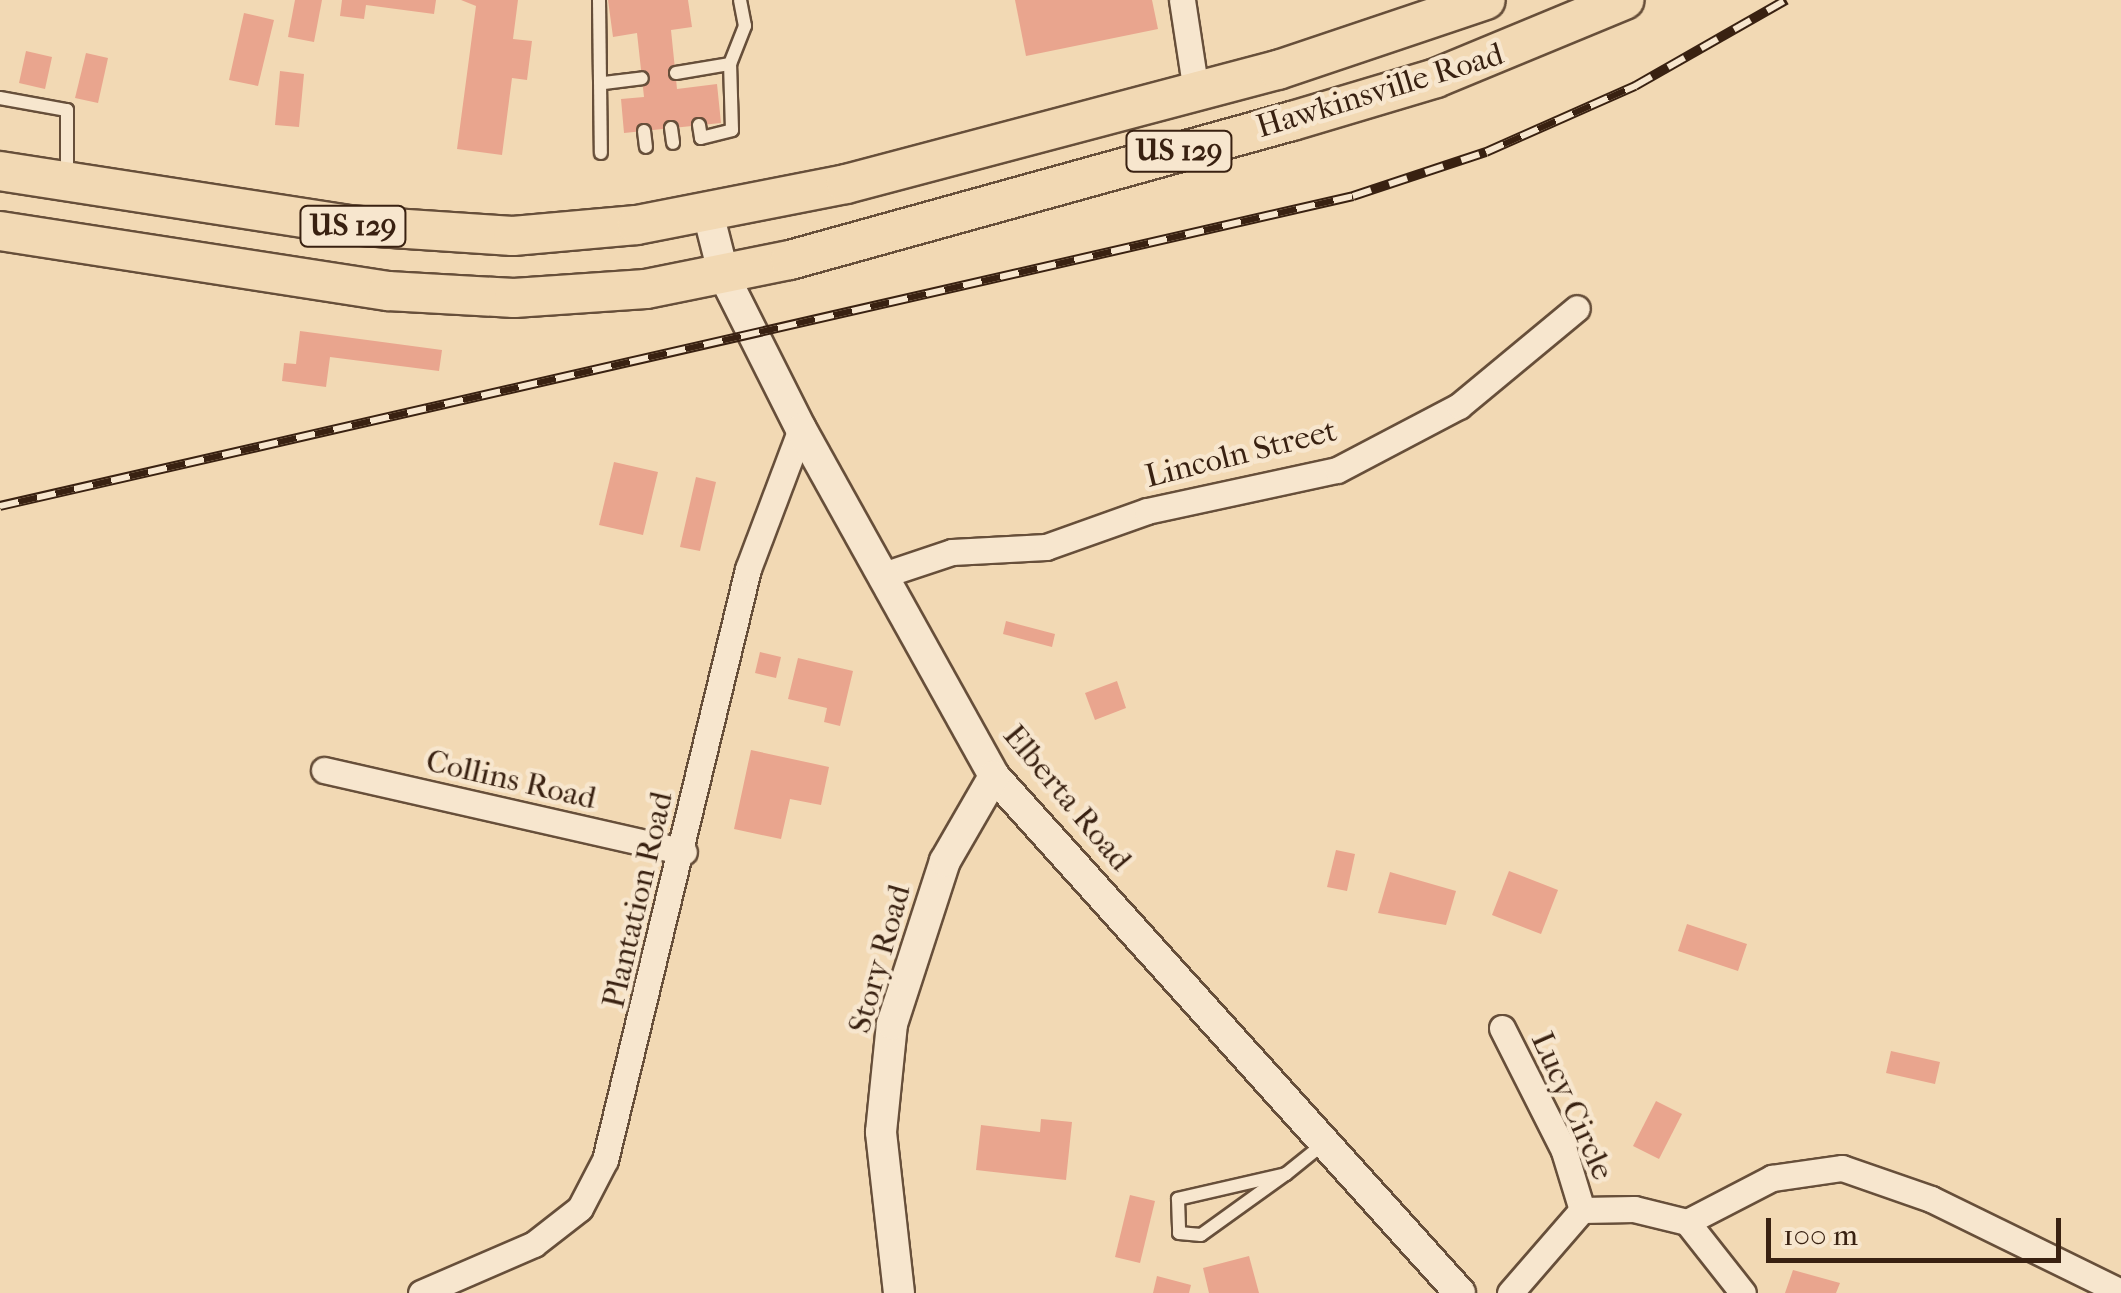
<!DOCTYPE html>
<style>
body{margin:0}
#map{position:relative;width:2121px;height:1293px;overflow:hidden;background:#f2d9b4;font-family:"IM FELL French Canon",serif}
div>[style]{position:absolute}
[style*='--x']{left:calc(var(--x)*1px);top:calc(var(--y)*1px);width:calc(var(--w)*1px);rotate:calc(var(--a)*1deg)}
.building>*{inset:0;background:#e9a58e}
.roads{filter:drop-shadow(2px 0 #674f3a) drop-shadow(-2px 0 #674f3a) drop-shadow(0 2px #674f3a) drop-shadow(0 -2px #674f3a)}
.service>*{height:12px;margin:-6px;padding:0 6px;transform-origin:6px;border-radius:6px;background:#f7e6ce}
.minor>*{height:25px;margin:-12.5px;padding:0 12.5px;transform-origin:12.5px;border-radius:12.5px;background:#f7e6ce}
.tertiary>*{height:30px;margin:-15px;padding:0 15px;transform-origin:15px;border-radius:15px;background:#f7e6ce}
.primary>*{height:38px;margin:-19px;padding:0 19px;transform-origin:19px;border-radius:19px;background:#f2d9b4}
.rail>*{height:10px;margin-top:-5px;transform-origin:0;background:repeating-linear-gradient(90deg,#f7e6ce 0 19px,#392111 0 38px);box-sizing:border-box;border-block:2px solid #392111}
span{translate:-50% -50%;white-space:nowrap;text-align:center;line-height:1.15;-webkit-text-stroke:9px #f7e6ce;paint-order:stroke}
.shield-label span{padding:2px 8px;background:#f7e6ce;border:2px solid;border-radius:8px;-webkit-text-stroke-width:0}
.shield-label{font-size:30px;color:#392111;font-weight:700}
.street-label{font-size:32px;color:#392111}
.scale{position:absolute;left:1766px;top:1218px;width:295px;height:45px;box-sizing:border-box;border:5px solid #392111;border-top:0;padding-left:12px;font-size:30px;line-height:35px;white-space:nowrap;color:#392111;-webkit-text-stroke:8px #f7e6ce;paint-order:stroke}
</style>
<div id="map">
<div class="building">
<i style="clip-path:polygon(295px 0,322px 0,314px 42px,288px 37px)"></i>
<i style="clip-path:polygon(342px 0,436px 0,434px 14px,366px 5px,364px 19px,340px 16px)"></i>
<i style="clip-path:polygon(461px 0,518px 0,513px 39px,532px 41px,527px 80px,512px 78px,502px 155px,457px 149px,476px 6px)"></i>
<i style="clip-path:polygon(608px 0,688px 0,692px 27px,671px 30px,677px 89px,717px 84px,721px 123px,624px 133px,621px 99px,644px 97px,637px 33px,613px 37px)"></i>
<i style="clip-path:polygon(1015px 0,1152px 0,1158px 29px,1026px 56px)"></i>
<i style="clip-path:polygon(244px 13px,274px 20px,258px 86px,229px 80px)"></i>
<i style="clip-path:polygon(26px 51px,52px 57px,45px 89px,19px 83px)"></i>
<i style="clip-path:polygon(86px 53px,108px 58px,98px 103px,75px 98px)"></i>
<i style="clip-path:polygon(280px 71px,304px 74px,299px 127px,275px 125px)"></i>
<i style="clip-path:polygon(300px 331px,442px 350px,439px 371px,330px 357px,326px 387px,282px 381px,284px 363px,296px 364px)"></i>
<i style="clip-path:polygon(614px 462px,658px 472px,643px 535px,599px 525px)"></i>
<i style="clip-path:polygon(696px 477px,716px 482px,700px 551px,680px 547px)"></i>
<i style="clip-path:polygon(1006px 621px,1055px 634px,1052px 647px,1003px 634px)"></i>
<i style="clip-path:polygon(760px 652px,781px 657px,776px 678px,755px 673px)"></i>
<i style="clip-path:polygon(798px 658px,853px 671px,840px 726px,824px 722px,827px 708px,788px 699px)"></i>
<i style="clip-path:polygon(1117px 681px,1126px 708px,1095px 720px,1085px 693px)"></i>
<i style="clip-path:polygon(751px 750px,829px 767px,821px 805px,790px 799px,781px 839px,734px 829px)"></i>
<i style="clip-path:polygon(1336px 850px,1355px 854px,1347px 891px,1327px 887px)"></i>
<i style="clip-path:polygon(1509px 871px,1558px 890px,1541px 934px,1492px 915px)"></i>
<i style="clip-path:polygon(1390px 872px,1456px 891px,1446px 925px,1378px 913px)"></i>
<i style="clip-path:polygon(1687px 924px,1747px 944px,1738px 971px,1678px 951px)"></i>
<i style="clip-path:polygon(1891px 1051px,1940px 1062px,1935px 1084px,1886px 1073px)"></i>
<i style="clip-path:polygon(1656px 1101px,1682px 1114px,1659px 1159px,1633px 1146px)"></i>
<i style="clip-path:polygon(1041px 1119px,1072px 1122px,1066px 1180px,976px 1170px,981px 1125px,1040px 1132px)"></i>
<i style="clip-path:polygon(1130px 1195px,1155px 1201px,1140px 1263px,1115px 1257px)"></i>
<i style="clip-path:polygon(1249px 1256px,1259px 1293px,1209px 1293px,1203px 1268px)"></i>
<i style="clip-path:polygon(1793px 1270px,1840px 1283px,1836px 1293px,1785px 1293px)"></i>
<i style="clip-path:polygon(1157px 1276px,1191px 1285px,1189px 1293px,1153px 1293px)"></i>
</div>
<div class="roads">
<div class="service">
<i style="--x:599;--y:0;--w:153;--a:89.3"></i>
<i style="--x:676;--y:73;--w:55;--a:-9.5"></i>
<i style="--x:604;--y:83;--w:38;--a:-7"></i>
<i style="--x:0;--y:98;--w:68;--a:10.2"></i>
<i style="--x:67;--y:110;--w:67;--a:90"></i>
<i style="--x:699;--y:125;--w:13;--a:81"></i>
<i style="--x:701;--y:138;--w:32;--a:-14"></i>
<i style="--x:732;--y:130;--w:66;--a:-91.7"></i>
<i style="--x:730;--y:64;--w:41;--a:-68.5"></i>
<i style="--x:745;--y:26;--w:26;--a:-101"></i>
<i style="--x:671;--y:128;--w:15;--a:82"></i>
<i style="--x:644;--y:131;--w:16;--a:83"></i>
<i style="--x:1286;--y:1174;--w:111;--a:167"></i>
<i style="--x:1178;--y:1199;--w:34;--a:88"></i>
<i style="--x:1179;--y:1233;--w:22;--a:5"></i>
<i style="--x:1201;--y:1235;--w:105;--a:-35.7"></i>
<i style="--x:1286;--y:1174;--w:48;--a:-39"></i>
</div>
<div class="minor">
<i style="--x:1182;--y:0;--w:93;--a:81.3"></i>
<i style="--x:883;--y:575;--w:73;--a:-18.4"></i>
<i style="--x:952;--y:552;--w:94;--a:-3"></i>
<i style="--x:1046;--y:547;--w:107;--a:-19.6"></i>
<i style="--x:1147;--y:511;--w:194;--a:-12.2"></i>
<i style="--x:1337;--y:470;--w:138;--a:-27.7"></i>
<i style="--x:1459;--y:406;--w:153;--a:-39.7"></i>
<i style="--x:324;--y:770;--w:369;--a:12.8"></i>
<i style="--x:1502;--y:1028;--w:138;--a:63.2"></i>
<i style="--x:1564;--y:1151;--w:62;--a:73"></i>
<i style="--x:1687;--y:1222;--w:90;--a:51.7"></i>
<i style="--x:421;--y:1293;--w:123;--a:-23.4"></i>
<i style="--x:534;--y:1244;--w:58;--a:-38"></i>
<i style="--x:580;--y:1208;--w:54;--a:-62.5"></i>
<i style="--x:605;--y:1160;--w:608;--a:-76.4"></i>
<i style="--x:748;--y:569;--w:150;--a:-69.3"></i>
<i style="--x:1510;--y:1293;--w:110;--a:-49.1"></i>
<i style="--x:1582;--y:1210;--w:52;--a:-1.1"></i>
<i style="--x:1634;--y:1209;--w:55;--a:13.8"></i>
<i style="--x:1687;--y:1222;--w:96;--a:-27.4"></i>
<i style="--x:1772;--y:1178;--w:71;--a:-8.1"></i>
<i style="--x:1842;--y:1168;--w:94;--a:19.2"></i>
<i style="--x:1931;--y:1199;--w:212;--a:26.1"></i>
</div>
<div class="tertiary">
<i style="--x:709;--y:217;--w:61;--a:75.7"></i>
<i style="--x:724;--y:276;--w:171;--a:63.3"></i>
<i style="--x:801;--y:429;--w:397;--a:60.9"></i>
<i style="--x:994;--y:776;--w:696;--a:47.97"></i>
<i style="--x:899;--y:1293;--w:162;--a:-96.4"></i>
<i style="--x:881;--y:1132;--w:109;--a:-84.2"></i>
<i style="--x:892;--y:1024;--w:171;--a:-72"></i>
<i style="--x:945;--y:861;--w:98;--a:-60"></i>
</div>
<div class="primary">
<i style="--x:0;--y:171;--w:351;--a:8.8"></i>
<i style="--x:347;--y:225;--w:166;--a:3.8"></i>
<i style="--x:513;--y:236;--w:124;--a:-5.1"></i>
<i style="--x:637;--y:225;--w:213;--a:-11.1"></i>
<i style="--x:846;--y:184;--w:447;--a:-14.8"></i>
<i style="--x:1278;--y:70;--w:219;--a:-18.6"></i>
<i style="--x:0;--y:231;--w:393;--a:8.8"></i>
<i style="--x:388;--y:291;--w:126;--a:3.2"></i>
<i style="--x:514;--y:298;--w:132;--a:-3.9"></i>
<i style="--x:646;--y:289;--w:147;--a:-11.4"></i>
<i style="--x:790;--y:260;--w:521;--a:-15.48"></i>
<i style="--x:1292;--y:121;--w:150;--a:-16.6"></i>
<i style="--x:1436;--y:78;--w:204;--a:-22.5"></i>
</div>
</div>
<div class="rail">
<i style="--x:0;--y:506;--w:1388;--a:-12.9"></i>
<i style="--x:1353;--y:196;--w:140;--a:-18.3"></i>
<i style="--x:1486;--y:152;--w:163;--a:-23.9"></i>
<i style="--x:1635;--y:86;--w:174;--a:-29.7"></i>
</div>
<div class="shield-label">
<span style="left:1179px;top:151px">US 129</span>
<span style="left:353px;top:226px">US 129</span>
</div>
<div class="street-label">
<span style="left:1380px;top:91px;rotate:-17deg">Hawkinsville Road</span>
<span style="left:1241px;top:454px;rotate:-14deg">Lincoln Street</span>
<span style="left:511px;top:780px;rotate:13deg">Collins Road</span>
<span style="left:1067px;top:798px;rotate:50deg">Elberta Road</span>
<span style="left:638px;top:900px;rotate:-77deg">Plantation Road</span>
<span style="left:880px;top:959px;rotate:-74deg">Story Road</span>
<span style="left:1572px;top:1106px;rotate:66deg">Lucy Circle</span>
</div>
<div class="scale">100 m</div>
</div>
